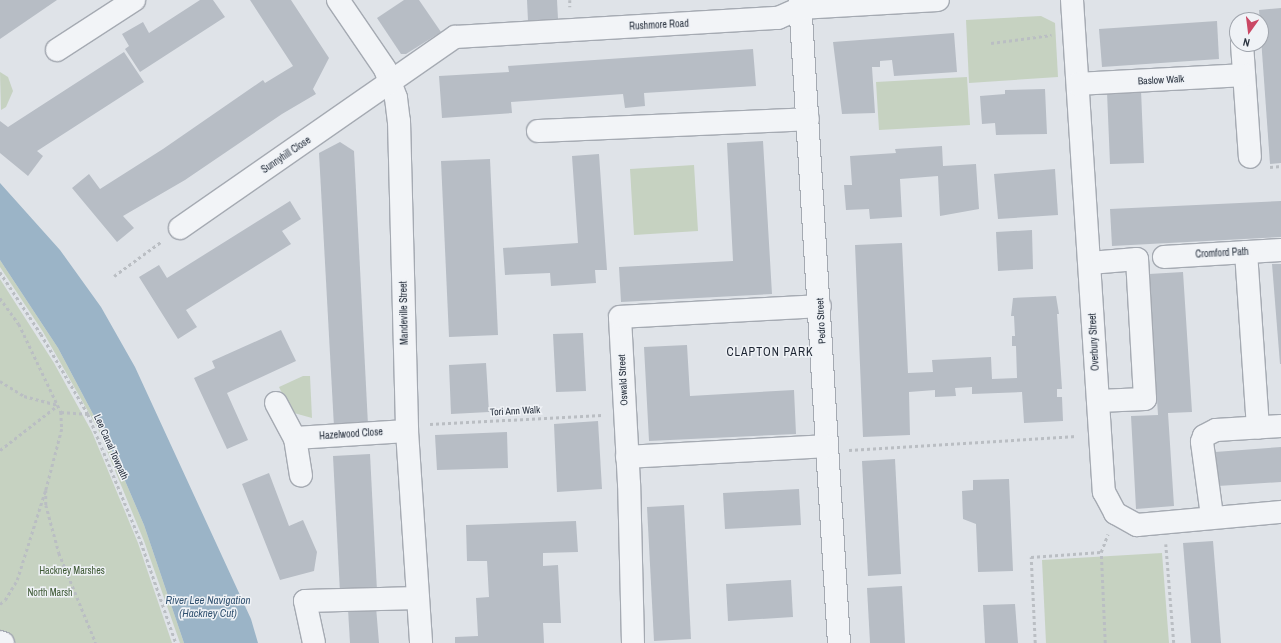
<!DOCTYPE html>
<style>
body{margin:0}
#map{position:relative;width:1281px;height:643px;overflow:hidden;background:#dfe3e8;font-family:"Archivo Narrow",sans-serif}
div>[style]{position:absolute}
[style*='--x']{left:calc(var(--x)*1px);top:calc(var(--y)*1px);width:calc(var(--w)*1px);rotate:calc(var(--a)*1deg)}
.green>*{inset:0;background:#c6d2c1}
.water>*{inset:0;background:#9bb4c7}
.building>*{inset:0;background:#b7bdc5}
.path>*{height:2.5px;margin-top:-1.25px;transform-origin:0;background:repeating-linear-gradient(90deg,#babec3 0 3px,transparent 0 6px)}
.roads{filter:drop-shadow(1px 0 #a5aab2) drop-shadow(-1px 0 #a5aab2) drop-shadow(0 1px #a5aab2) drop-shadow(0 -1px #a5aab2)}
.minor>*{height:22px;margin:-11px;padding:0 11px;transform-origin:11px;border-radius:11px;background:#f2f4f7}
span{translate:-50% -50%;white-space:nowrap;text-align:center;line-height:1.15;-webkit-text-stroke:3px #eff2f6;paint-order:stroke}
.street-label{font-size:10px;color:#29323f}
.park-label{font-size:10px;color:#3f5a36}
.water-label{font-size:11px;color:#345472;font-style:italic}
.quarter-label{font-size:12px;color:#1b2330;letter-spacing:1px}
.north{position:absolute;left:1229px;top:12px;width:40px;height:40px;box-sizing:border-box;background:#eff2f6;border:1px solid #a0a5ad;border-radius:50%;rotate:194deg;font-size:11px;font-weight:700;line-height:16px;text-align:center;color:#29323f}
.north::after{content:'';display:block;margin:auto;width:14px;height:18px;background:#ca4764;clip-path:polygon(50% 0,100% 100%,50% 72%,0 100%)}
</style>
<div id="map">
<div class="green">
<i style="clip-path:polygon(1041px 16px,1055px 23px,1058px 77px,969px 83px,966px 20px)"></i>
<i style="clip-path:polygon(0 72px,8px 77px,13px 91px,6px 107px,1px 110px)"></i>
<i style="clip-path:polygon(967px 77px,970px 125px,879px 130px,876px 82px)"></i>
<i style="clip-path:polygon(694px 165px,698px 231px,634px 235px,630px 169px)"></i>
<i style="clip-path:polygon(0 260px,58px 348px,111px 448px,144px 525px,184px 643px,180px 643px,144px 541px,98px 429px,43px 332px,0 267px)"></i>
<i style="clip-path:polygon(0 279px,54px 363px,92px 432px,138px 543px,172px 643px,0 643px)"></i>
<i style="clip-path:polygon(303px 376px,310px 376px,312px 418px,294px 413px,288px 406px,279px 387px)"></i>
<i style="clip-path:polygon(1162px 553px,1169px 643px,1046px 643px,1042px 560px)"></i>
</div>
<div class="water">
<i style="clip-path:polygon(0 183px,60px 250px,101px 307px,135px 367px,251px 619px,258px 643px,184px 643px,144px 525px,111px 448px,58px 348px,0 260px)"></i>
</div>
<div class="building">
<i style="clip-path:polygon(0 0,57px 0,0 39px)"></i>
<i style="clip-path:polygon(200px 0,213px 0,225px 17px,140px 72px,125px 49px,129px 46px,122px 34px,143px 22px,149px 33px)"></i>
<i style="clip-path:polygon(250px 0,291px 0,329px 58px,313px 89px,316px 94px,282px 114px,185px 180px,123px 216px,134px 228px,117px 242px,72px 188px,89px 174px,100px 189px,163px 149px,263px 80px,265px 83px,293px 66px)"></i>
<i style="clip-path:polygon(404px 0,419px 0,441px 32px,406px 54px,401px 54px,377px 18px)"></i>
<i style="clip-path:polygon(527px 0,557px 0,558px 19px,528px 21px)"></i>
<i style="clip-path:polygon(1281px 8px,1281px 163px,1270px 164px,1259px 10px)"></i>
<i style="clip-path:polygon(1217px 21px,1219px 59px,1102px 67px,1099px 29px)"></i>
<i style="clip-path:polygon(954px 33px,957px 72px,894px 76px,892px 60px,880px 61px,880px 67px,872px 67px,875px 113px,842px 114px,833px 42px)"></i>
<i style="clip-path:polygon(753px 49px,756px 86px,644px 93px,645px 106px,625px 108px,623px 94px,511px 102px,512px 113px,442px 118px,439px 76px,509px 72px,508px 66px)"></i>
<i style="clip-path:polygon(124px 52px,144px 82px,37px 151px,43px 156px,28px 176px,0 153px,0 121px,8px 127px)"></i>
<i style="clip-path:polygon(1045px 89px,1047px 134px,996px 135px,995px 123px,982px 124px,980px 96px,1005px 94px,1005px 90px)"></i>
<i style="clip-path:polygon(1141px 90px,1144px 163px,1110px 164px,1107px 92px)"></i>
<i style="clip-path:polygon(763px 141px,772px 294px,621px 302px,619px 267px,733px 261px,727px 143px)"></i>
<i style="clip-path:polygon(340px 142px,354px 151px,368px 425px,334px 427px,319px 153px)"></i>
<i style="clip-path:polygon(942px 146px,943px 166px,976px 164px,979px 209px,940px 216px,938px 176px,900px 179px,902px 217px,870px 219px,869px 209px,846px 210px,844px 185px,852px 185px,850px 156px,896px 153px,895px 149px)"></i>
<i style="clip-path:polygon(599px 154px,607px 270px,595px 270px,596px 283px,551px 286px,550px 273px,505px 275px,503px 248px,578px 243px,572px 156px)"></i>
<i style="clip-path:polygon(490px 159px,498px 335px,449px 337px,441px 161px)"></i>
<i style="clip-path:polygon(1055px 169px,1058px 215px,998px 219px,994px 174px)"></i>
<i style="clip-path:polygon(290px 201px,301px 219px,282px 231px,291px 244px,186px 310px,197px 327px,178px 339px,139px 277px,159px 265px,167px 278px)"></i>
<i style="clip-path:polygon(1281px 201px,1281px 237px,1112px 246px,1110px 209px)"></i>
<i style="clip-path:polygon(1032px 230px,1033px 269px,998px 271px,996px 232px)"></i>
<i style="clip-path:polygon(902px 243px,908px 373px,933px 372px,932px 360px,991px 357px,992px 379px,1017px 378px,1016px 346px,1012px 346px,1012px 336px,1015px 336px,1014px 316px,1011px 316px,1013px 298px,1056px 296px,1059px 314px,1057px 314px,1062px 389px,1057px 389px,1057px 397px,1062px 397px,1063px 421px,1024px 423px,1022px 392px,972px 394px,972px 387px,955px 388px,956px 396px,935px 397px,935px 390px,909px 392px,910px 435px,863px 437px,855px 245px)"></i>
<i style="clip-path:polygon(1272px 264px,1281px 264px,1281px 364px,1280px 364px)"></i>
<i style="clip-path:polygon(1183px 272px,1192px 412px,1168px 413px,1174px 506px,1136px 509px,1131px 416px,1158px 415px,1149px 274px)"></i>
<i style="clip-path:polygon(281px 330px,296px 361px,227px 393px,248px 440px,227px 449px,194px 378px,215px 368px,212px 361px)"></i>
<i style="clip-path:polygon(583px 333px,586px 391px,556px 392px,553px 334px)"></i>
<i style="clip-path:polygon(687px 345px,690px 396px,794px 390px,796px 434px,649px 441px,644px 347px)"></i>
<i style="clip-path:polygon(486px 363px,489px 412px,451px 414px,449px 365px)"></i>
<i style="clip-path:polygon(598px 421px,602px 489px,557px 492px,554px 424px)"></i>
<i style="clip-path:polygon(507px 432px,508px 468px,437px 470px,435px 435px)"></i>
<i style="clip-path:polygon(1281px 447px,1281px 482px,1218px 486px,1215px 452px)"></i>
<i style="clip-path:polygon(370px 454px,377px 591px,340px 593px,333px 456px)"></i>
<i style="clip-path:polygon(895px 459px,901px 574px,868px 576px,862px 461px)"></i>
<i style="clip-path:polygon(269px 473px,289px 526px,303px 520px,317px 552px,314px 571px,280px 580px,242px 484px)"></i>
<i style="clip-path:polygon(1009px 479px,1013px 571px,978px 572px,976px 524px,963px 519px,962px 491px,973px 490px,973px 480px)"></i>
<i style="clip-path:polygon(799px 489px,801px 525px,725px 529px,723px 493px)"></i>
<i style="clip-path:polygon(684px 505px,691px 639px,654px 641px,647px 507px)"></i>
<i style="clip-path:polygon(576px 521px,578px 552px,543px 553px,543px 566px,558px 565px,561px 623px,543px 623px,544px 643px,455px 643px,455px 637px,478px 636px,476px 598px,489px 597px,487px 561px,467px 561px,466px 525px)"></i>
<i style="clip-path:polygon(1213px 541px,1221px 643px,1191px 643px,1183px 543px)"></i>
<i style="clip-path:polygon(791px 580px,793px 617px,728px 621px,726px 584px)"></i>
<i style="clip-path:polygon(902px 586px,905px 643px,870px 643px,867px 588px)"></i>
<i style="clip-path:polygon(1015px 604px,1018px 643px,985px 643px,983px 605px)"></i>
<i style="clip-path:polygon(376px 607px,379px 643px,350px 643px,348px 609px)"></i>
</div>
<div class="path">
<i style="--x:570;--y:0;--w:7;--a:90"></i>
<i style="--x:991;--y:43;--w:61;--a:-7.6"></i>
<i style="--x:1270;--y:167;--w:11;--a:-5"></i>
<i style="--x:0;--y:272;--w:74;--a:56.5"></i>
<i style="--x:41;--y:334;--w:93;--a:59.6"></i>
<i style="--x:88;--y:414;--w:139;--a:67.5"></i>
<i style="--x:141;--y:542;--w:107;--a:70.9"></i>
<i style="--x:114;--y:276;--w:59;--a:-36.1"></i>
<i style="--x:0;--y:298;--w:32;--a:54"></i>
<i style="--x:19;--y:324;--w:98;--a:64.5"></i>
<i style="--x:61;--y:412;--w:17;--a:87"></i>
<i style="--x:62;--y:429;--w:63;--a:104.7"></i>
<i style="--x:46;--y:490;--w:15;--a:90"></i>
<i style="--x:46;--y:505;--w:50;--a:74.8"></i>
<i style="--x:59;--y:553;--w:97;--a:67.7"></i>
<i style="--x:0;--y:381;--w:28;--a:32"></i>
<i style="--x:24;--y:396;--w:35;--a:15"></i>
<i style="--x:61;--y:412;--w:27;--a:4"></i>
<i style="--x:430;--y:424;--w:172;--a:-3"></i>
<i style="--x:0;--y:450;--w:73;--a:-37.8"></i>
<i style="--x:849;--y:450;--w:228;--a:-3.5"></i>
<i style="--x:1166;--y:544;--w:99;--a:85.4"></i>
<i style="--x:0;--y:604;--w:6;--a:-39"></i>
<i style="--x:5;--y:600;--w:23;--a:-59"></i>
<i style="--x:17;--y:580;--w:93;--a:-72.5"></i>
<i style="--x:1035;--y:643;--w:86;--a:-92.7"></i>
<i style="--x:1031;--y:557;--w:70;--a:-4.1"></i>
<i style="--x:1105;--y:643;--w:91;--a:-92.5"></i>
<i style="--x:1101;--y:552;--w:19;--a:-69"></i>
</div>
<div class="roads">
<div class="minor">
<i style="--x:338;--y:0;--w:83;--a:55.7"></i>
<i style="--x:385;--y:69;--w:31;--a:69"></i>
<i style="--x:396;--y:98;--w:23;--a:83"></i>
<i style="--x:399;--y:121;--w:310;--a:88.5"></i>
<i style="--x:407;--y:431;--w:212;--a:86.2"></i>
<i style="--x:800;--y:0;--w:644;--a:86.53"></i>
<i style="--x:1072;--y:0;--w:493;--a:86.3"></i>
<i style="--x:1104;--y:492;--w:24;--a:62"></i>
<i style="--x:1115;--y:513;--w:25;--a:29"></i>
<i style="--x:1137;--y:525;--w:145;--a:-5.2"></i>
<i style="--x:1242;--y:44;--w:113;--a:86"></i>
<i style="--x:57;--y:50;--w:92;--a:-33"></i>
<i style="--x:1078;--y:84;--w:166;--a:-3.1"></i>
<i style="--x:538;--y:131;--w:270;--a:-2.5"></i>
<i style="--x:180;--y:228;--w:335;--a:-34.8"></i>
<i style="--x:455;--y:37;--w:324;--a:-3.4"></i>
<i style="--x:778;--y:18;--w:24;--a:-24"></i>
<i style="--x:800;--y:8;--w:138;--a:-3.3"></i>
<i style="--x:1246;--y:252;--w:176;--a:86.1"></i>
<i style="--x:1164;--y:257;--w:117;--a:-3.4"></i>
<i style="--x:1090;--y:263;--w:47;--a:-4.9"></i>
<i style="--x:1137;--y:259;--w:140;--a:86.7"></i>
<i style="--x:1145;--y:399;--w:47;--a:177.6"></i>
<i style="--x:276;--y:403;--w:40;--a:62"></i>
<i style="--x:295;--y:438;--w:38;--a:81"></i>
<i style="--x:295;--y:438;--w:112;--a:-3.6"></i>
<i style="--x:627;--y:457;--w:200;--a:-3.1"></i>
<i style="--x:1212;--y:516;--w:75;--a:-97.7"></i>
<i style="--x:1202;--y:442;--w:6;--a:-72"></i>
<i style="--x:1204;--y:436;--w:13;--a:-27"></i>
<i style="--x:1216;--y:430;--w:65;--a:-3.5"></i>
<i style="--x:0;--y:642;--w:3;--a:18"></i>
<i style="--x:314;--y:643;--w:43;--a:-102.1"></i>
<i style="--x:305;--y:601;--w:113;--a:-1.5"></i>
<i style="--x:633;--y:643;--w:159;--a:-91.4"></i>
<i style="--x:629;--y:484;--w:167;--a:-93.1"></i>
<i style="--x:620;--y:317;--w:200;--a:-3.1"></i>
</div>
</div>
<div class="street-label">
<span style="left:659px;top:25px;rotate:-3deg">Rushmore Road</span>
<span style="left:1161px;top:80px;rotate:-3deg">Baslow Walk</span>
<span style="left:286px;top:155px;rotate:-34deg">Sunnyhill Close</span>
<span style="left:1222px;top:253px;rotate:-3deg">Cromford Path</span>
<span style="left:404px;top:313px;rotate:-91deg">Mandeville Street</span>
<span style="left:821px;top:321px;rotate:-93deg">Pedro Street</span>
<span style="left:1094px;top:342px;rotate:-93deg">Overbury Street</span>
<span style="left:623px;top:380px;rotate:-93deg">Oswald Street</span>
<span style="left:515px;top:411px;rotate:-3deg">Tori Ann Walk</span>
<span style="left:351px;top:434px;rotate:-4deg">Hazelwood Close</span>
<span style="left:111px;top:447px;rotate:66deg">Lee Canal Towpath</span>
</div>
<div class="park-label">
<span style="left:72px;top:571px">Hackney Marshes</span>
<span style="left:50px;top:593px">North Marsh</span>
</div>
<div class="water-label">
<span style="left:208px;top:607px">River Lee Navigation<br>(Hackney Cut)</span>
</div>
<div class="quarter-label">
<span style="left:770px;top:353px">CLAPTON PARK</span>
</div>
<div class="north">N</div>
</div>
